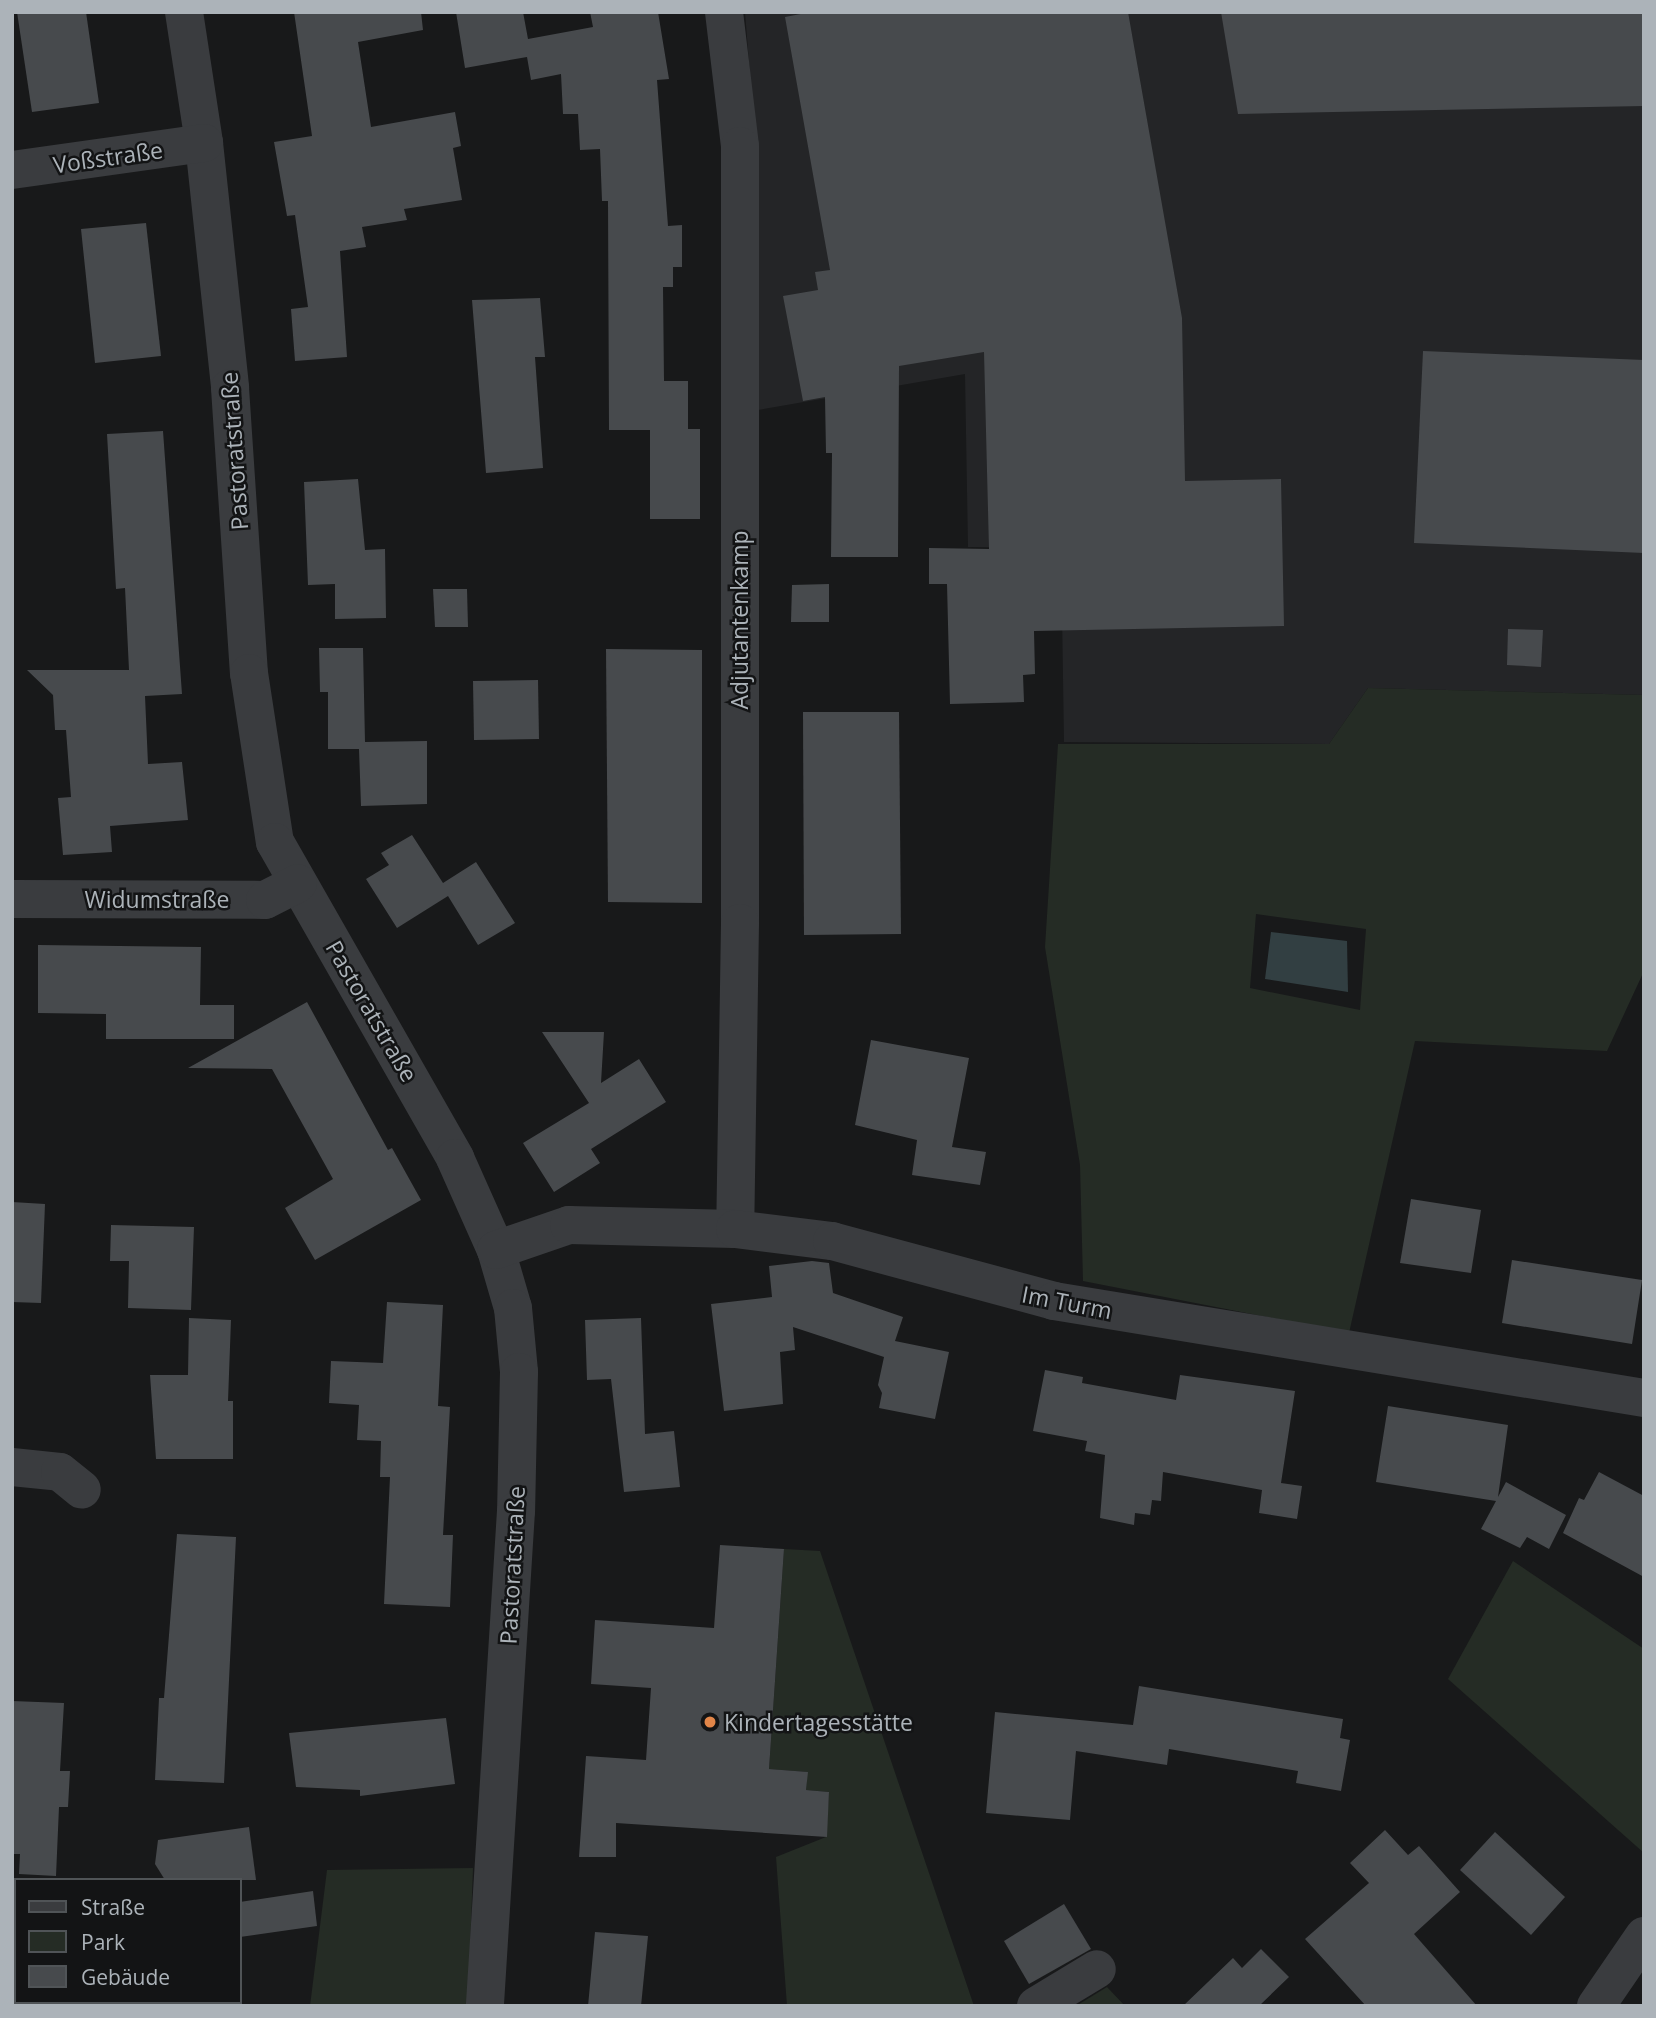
<!DOCTYPE html>
<meta charset="utf-8">
<style>
body{margin:0}
#map{position:relative;width:1656px;height:2018px;overflow:hidden;background:#18191a;font-family:"Open Sans",sans-serif}
div>[style]{position:absolute}
[style*='--x']{left:calc(var(--x)*1px);top:calc(var(--y)*1px);width:calc(var(--w)*1px);rotate:calc(var(--a)*1deg)}
.built>*{inset:0;background:#242527}
.green>*{inset:0;background:#252c25}
.water>*{inset:0;background:#323f42}
.building>*{inset:0;background:#474a4d}
.minor>*{height:38px;margin:-19px;padding:0 19px;transform-origin:19px;border-radius:19px;background:#3a3c3f}
.dots>*{width:19px;height:19px;translate:-50% -50%;box-sizing:border-box;border:4px solid #131415;border-radius:50%}
span{translate:-50% -50%;white-space:nowrap;text-align:center;line-height:1.15;-webkit-text-stroke:5px #131415;paint-order:stroke}
.street-label{font-size:23px;color:#acb3b9}
.poi-label{font-size:23px;color:#acb3b9}
.left{translate:0 -50%;text-align:left}
.frame{position:absolute;inset:0;border:14px solid #acb3b9;pointer-events:none}
.legend{position:absolute;left:14px;top:1878px;width:228px;height:126px;box-sizing:border-box;background:#131415;border:2px solid #505457;margin:0;padding:9px 12px;list-style:none;font-size:21px;color:#acb3b9}
.legend li{display:flex;align-items:center;gap:14px;height:35px}
.legend b{width:35px;border:2px solid #505457}
</style>
<div id="map">
<div class="built">
<i style="clip-path:polygon(745px 12px,1644px 12px,1644px 695px,1368px 688px,1329px 744px,1064px 742px,1061px 548px,968px 547px,965px 374px,758px 410px,756px 151px)"></i>
</div>
<div class="green">
<i style="clip-path:polygon(evenodd,1368px 688px,1644px 695px,1644px 971px,1607px 1051px,1415px 1041px,1349px 1333px,1083px 1281px,1080px 1165px,1045px 947px,1058px 744px,1329px 744px,1368px 688px,1256px 914px,1366px 929px,1360px 1010px,1250px 988px,1256px 914px)"></i>
<i style="clip-path:polygon(784px 1549px,820px 1551px,974px 2006px,787px 2006px,776px 1857px,826px 1837px,829px 1792px,806px 1790px,807px 1772px,769px 1769px)"></i>
<i style="clip-path:polygon(1513px 1561px,1644px 1649px,1644px 1853px,1448px 1679px)"></i>
<i style="clip-path:polygon(473px 1868px,468px 2006px,310px 2006px,327px 1870px)"></i>
<i style="clip-path:polygon(1107px 1987px,1125px 2006px,1076px 2006px)"></i>
</div>
<div class="water">
<i style="clip-path:polygon(1271px 932px,1347px 941px,1348px 992px,1265px 979px)"></i>
</div>
<div class="building">
<i style="clip-path:polygon(17px 12px,86px 12px,99px 103px,32px 112px)"></i>
<i style="clip-path:polygon(294px 12px,421px 12px,423px 30px,358px 42px,371px 127px,455px 112px,461px 146px,453px 148px,462px 200px,404px 209px,407px 220px,362px 227px,366px 247px,340px 251px,347px 357px,295px 361px,291px 309px,308px 307px,295px 215px,287px 216px,274px 142px,312px 136px)"></i>
<i style="clip-path:polygon(456px 12px,523px 12px,528px 39px,593px 27px,590px 12px,658px 12px,669px 79px,657px 80px,668px 226px,682px 225px,682px 267px,673px 267px,673px 287px,663px 287px,664px 381px,688px 381px,688px 429px,700px 429px,700px 519px,650px 519px,650px 430px,609px 430px,608px 201px,602px 201px,600px 149px,580px 150px,578px 114px,563px 114px,561px 74px,531px 80px,527px 57px,465px 68px)"></i>
<i style="clip-path:polygon(811px 12px,1128px 12px,1182px 318px,1185px 481px,1281px 479px,1284px 626px,1034px 631px,1035px 674px,1023px 675px,1024px 702px,950px 704px,947px 584px,929px 584px,929px 548px,989px 549px,984px 352px,899px 366px,898px 557px,831px 557px,832px 453px,826px 453px,825px 397px,803px 401px,783px 296px,818px 290px,815px 272px,830px 270px,785px 17px)"></i>
<i style="clip-path:polygon(1221px 12px,1644px 12px,1644px 106px,1238px 114px)"></i>
<i style="clip-path:polygon(146px 223px,161px 356px,95px 363px,81px 229px)"></i>
<i style="clip-path:polygon(540px 298px,545px 357px,535px 357px,543px 468px,486px 473px,472px 300px)"></i>
<i style="clip-path:polygon(1423px 351px,1644px 360px,1644px 553px,1414px 543px)"></i>
<i style="clip-path:polygon(163px 431px,182px 694px,145px 696px,148px 764px,182px 762px,188px 820px,110px 826px,112px 852px,63px 855px,58px 798px,71px 797px,66px 730px,55px 730px,53px 695px,27px 670px,129px 670px,125px 588px,116px 589px,107px 434px)"></i>
<i style="clip-path:polygon(358px 479px,365px 550px,385px 549px,386px 618px,335px 619px,335px 584px,308px 585px,304px 482px)"></i>
<i style="clip-path:polygon(829px 584px,829px 622px,791px 622px,792px 585px)"></i>
<i style="clip-path:polygon(433px 589px,467px 589px,468px 627px,435px 627px)"></i>
<i style="clip-path:polygon(1508px 629px,1543px 630px,1541px 667px,1507px 665px)"></i>
<i style="clip-path:polygon(319px 648px,363px 648px,365px 742px,427px 741px,427px 804px,361px 806px,359px 749px,328px 749px,328px 692px,320px 692px)"></i>
<i style="clip-path:polygon(606px 649px,702px 650px,702px 903px,608px 902px)"></i>
<i style="clip-path:polygon(538px 680px,539px 739px,474px 740px,473px 681px)"></i>
<i style="clip-path:polygon(803px 712px,899px 712px,901px 934px,804px 935px)"></i>
<i style="clip-path:polygon(412px 835px,443px 883px,476px 862px,515px 923px,478px 945px,448px 896px,397px 928px,366px 879px,389px 865px,381px 853px)"></i>
<i style="clip-path:polygon(38px 945px,201px 947px,200px 1005px,234px 1005px,234px 1039px,106px 1039px,106px 1014px,38px 1013px)"></i>
<i style="clip-path:polygon(307px 1002px,388px 1150px,392px 1148px,421px 1200px,315px 1260px,285px 1208px,333px 1179px,272px 1069px,188px 1068px)"></i>
<i style="clip-path:polygon(542px 1032px,604px 1032px,601px 1083px,639px 1059px,666px 1102px,591px 1149px,600px 1163px,554px 1192px,523px 1143px,589px 1103px)"></i>
<i style="clip-path:polygon(871px 1040px,969px 1058px,952px 1147px,986px 1152px,980px 1185px,912px 1175px,917px 1140px,855px 1125px)"></i>
<i style="clip-path:polygon(1411px 1199px,1481px 1210px,1471px 1273px,1400px 1263px)"></i>
<i style="clip-path:polygon(12px 1202px,45px 1204px,41px 1303px,12px 1302px)"></i>
<i style="clip-path:polygon(111px 1225px,194px 1227px,191px 1310px,128px 1308px,129px 1261px,110px 1261px)"></i>
<i style="clip-path:polygon(1512px 1260px,1642px 1280px,1632px 1344px,1502px 1323px)"></i>
<i style="clip-path:polygon(812px 1261px,829px 1263px,833px 1293px,903px 1317px,895px 1341px,949px 1352px,935px 1419px,879px 1408px,882px 1393px,878px 1385px,884px 1357px,793px 1327px,795px 1350px,780px 1352px,783px 1404px,724px 1411px,711px 1304px,772px 1297px,769px 1266px)"></i>
<i style="clip-path:polygon(387px 1302px,443px 1305px,438px 1406px,450px 1407px,443px 1535px,453px 1535px,450px 1607px,384px 1604px,390px 1477px,380px 1477px,381px 1441px,357px 1440px,359px 1405px,329px 1403px,331px 1361px,383px 1363px)"></i>
<i style="clip-path:polygon(189px 1318px,231px 1320px,228px 1401px,233px 1401px,233px 1459px,156px 1459px,150px 1375px,188px 1375px)"></i>
<i style="clip-path:polygon(641px 1318px,645px 1434px,674px 1431px,680px 1487px,624px 1492px,611px 1379px,587px 1380px,585px 1320px)"></i>
<i style="clip-path:polygon(1045px 1370px,1083px 1377px,1082px 1383px,1176px 1400px,1180px 1375px,1295px 1391px,1281px 1483px,1302px 1486px,1297px 1519px,1259px 1513px,1262px 1490px,1163px 1472px,1161px 1501px,1152px 1500px,1150px 1515px,1135px 1513px,1134px 1525px,1100px 1518px,1105px 1455px,1085px 1451px,1087px 1441px,1033px 1431px)"></i>
<i style="clip-path:polygon(1388px 1406px,1508px 1425px,1498px 1497px,1506px 1482px,1566px 1515px,1549px 1549px,1527px 1537px,1520px 1548px,1481px 1529px,1496px 1501px,1376px 1482px)"></i>
<i style="clip-path:polygon(1599px 1472px,1644px 1496px,1644px 1577px,1563px 1533px,1579px 1498px,1584px 1500px)"></i>
<i style="clip-path:polygon(177px 1534px,236px 1537px,224px 1783px,155px 1780px,159px 1698px,164px 1698px)"></i>
<i style="clip-path:polygon(720px 1545px,784px 1549px,769px 1769px,808px 1772px,806px 1790px,829px 1792px,827px 1837px,616px 1823px,616px 1857px,579px 1857px,586px 1756px,646px 1760px,651px 1688px,591px 1684px,595px 1620px,714px 1628px)"></i>
<i style="clip-path:polygon(1139px 1686px,1343px 1719px,1340px 1738px,1350px 1740px,1341px 1791px,1296px 1783px,1298px 1771px,1169px 1749px,1167px 1765px,1076px 1751px,1070px 1820px,986px 1813px,995px 1712px,1133px 1725px)"></i>
<i style="clip-path:polygon(12px 1701px,64px 1703px,60px 1771px,70px 1771px,68px 1807px,59px 1807px,56px 1876px,19px 1874px,20px 1854px,12px 1854px)"></i>
<i style="clip-path:polygon(446px 1718px,455px 1784px,360px 1796px,360px 1790px,296px 1787px,289px 1733px)"></i>
<i style="clip-path:polygon(249px 1827px,256px 1880px,165px 1880px,155px 1864px,158px 1840px)"></i>
<i style="clip-path:polygon(1385px 1830px,1408px 1855px,1419px 1846px,1460px 1892px,1414px 1934px,1477px 2006px,1366px 2006px,1305px 1939px,1369px 1883px,1350px 1863px)"></i>
<i style="clip-path:polygon(1495px 1832px,1565px 1897px,1531px 1935px,1460px 1870px)"></i>
<i style="clip-path:polygon(313px 1891px,317px 1926px,240px 1937px,240px 1902px)"></i>
<i style="clip-path:polygon(1064px 1904px,1091px 1949px,1029px 1984px,1004px 1941px)"></i>
<i style="clip-path:polygon(595px 1932px,648px 1936px,641px 2006px,588px 2006px)"></i>
<i style="clip-path:polygon(1261px 1949px,1289px 1977px,1259px 2006px,1183px 2006px,1233px 1958px,1242px 1968px)"></i>
</div>
<div class="minor">
<i style="--x:184;--y:12;--w:133;--a:81.3"></i>
<i style="--x:204;--y:143;--w:246;--a:83.9"></i>
<i style="--x:230;--y:388;--w:286;--a:86.2"></i>
<i style="--x:249;--y:673;--w:171;--a:81.3"></i>
<i style="--x:275;--y:842;--w:364;--a:60.3"></i>
<i style="--x:455;--y:1158;--w:101;--a:66"></i>
<i style="--x:496;--y:1250;--w:60;--a:73.7"></i>
<i style="--x:513;--y:1308;--w:64;--a:84.6"></i>
<i style="--x:519;--y:1372;--w:139;--a:91.2"></i>
<i style="--x:516;--y:1511;--w:496;--a:93.6"></i>
<i style="--x:724;--y:12;--w:135;--a:83.2"></i>
<i style="--x:740;--y:146;--w:777;--a:90"></i>
<i style="--x:740;--y:923;--w:306;--a:90.9"></i>
<i style="--x:12;--y:170;--w:194;--a:-8"></i>
<i style="--x:12;--y:899;--w:253;--a:0.2"></i>
<i style="--x:265;--y:900;--w:37;--a:-27"></i>
<i style="--x:496;--y:1250;--w:77;--a:-18.9"></i>
<i style="--x:569;--y:1225;--w:166;--a:1.4"></i>
<i style="--x:735;--y:1229;--w:98;--a:7.1"></i>
<i style="--x:832;--y:1241;--w:230;--a:15.1"></i>
<i style="--x:1054;--y:1301;--w:598;--a:9.34"></i>
<i style="--x:12;--y:1467;--w:48;--a:5.9"></i>
<i style="--x:60;--y:1472;--w:28;--a:39"></i>
<i style="--x:1036;--y:2006;--w:71;--a:-31.2"></i>
<i style="--x:1596;--y:2006;--w:85;--a:-55.6"></i>
</div>
<div class="dots">
<i style="left:710px;top:1722px;background:#e28649"></i>
</div>
<div class="street-label">
<span style="left:108px;top:157px;rotate:-8deg">Voßstraße</span>
<span style="left:234px;top:451px;rotate:-94deg">Pastoratstraße</span>
<span style="left:739px;top:620px;rotate:-90deg">Adjutantenkamp</span>
<span style="left:157px;top:899px">Widumstraße</span>
<span style="left:372px;top:1011px;rotate:60deg">Pastoratstraße</span>
<span style="left:1067px;top:1302px;rotate:11deg">Im Turm</span>
<span style="left:512px;top:1565px;rotate:-87deg">Pastoratstraße</span>
</div>
<div class="poi-label">
<span class="left" style="left:724px;top:1722px">Kindertagesstätte</span>
</div>
<div class="frame"></div>
<ul class="legend">
<li><b style="height:9px;background:#3a3c3f"></b>Straße</li>
<li><b style="height:19px;background:#252c25"></b>Park</li>
<li><b style="height:19px;background:#474a4d"></b>Gebäude</li>
</ul>
</div>
